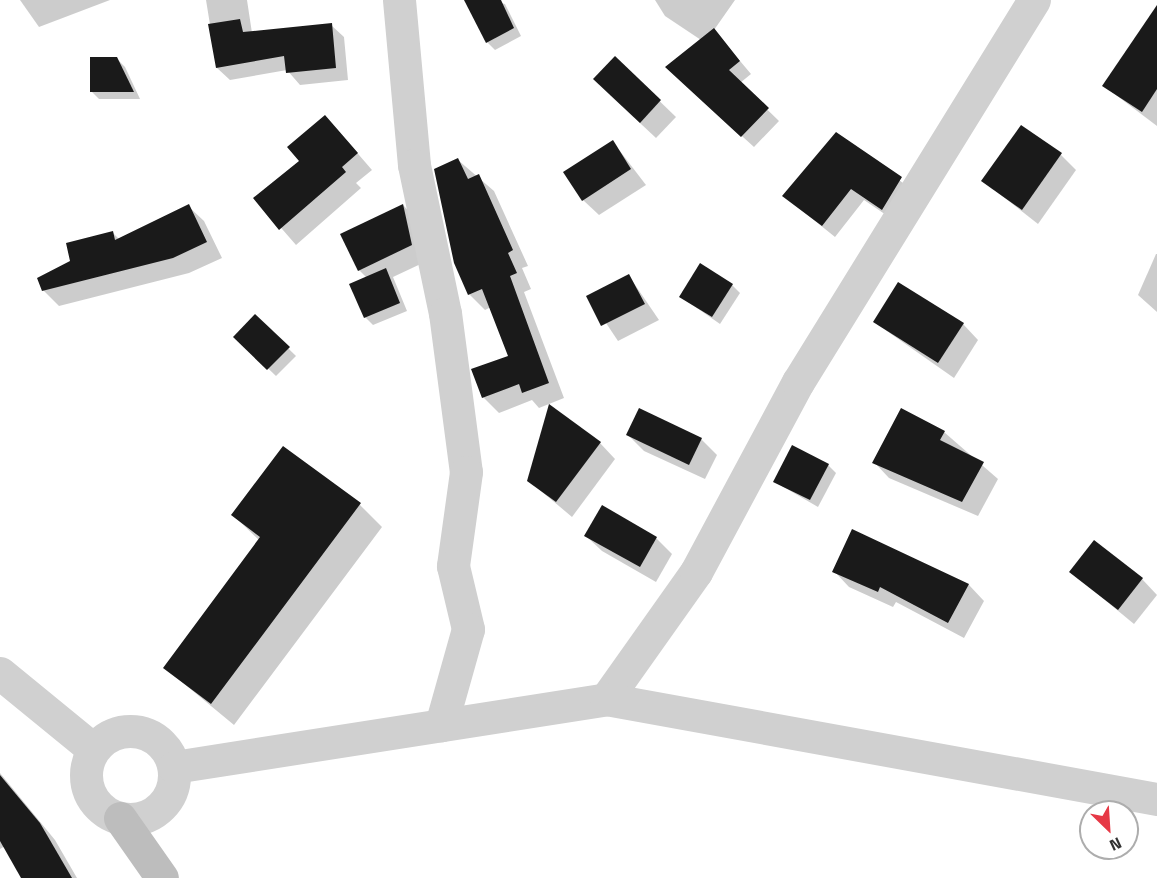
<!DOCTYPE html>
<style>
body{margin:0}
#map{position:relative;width:1157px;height:878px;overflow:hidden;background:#fff;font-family:"Titillium Web",sans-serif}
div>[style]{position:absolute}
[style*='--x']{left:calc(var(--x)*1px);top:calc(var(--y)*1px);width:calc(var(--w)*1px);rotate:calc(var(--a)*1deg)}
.shadow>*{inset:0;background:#0003}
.building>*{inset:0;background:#1a1a1a}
.street>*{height:33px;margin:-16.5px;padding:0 16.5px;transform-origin:16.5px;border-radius:16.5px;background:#d0d0d0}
.street>.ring{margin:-16.5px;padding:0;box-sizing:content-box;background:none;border:33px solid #d0d0d0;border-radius:50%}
.secondary>*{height:33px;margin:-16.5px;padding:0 16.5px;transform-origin:16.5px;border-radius:16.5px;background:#bdbdbd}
span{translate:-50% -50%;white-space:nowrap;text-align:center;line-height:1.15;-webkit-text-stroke:6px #fff;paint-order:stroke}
.north{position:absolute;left:1079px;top:800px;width:60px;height:60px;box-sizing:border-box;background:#fff;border:2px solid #adadad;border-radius:50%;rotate:155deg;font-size:16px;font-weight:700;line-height:24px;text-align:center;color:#333}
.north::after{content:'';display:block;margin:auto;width:21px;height:27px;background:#e63946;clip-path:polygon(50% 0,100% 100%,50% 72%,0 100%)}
</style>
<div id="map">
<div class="shadow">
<i style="clip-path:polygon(20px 0,110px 0,39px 27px)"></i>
<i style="clip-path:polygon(206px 0,247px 0,252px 33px,331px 25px,344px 37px,348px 80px,300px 85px,287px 70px,230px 80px,217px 68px)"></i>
<i style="clip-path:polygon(488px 0,505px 4px,521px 36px,495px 50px,487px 42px)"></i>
<i style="clip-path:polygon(655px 0,735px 0,714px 30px,751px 74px,740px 83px,779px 121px,754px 147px,679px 79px,701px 40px,665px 16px)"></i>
<i style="clip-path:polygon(1157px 34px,1157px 126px,1104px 86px)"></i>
<i style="clip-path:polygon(615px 58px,676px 117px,656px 138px,610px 95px)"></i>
<i style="clip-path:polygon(117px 59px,125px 67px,140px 99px,99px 99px,91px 91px)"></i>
<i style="clip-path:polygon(340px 133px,372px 170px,356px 183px,361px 188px,296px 245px,255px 198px)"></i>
<i style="clip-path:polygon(836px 134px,914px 191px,895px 221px,864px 200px,835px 237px,784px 196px)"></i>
<i style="clip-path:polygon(613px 142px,646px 185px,599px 215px,583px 200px)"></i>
<i style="clip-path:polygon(1061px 155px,1076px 170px,1038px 224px,983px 181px)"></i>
<i style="clip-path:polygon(458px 160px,494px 191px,528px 266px,522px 268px,531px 289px,524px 292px,564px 398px,539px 408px,532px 400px,499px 413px,483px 397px,510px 357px,491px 307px,485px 310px,469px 294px)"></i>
<i style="clip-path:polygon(403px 205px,418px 221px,427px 261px,393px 277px,407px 311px,373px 325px,365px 317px,367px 278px,359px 270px)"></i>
<i style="clip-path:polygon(188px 206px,204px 221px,222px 258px,189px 273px,59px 306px,43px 290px,113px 233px,119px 239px)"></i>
<i style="clip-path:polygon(1156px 254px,1157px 254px,1157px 312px,1138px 295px)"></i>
<i style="clip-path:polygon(629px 276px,659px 320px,618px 341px,588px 296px)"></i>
<i style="clip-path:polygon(732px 285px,740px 293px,720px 324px,681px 297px)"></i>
<i style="clip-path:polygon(255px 316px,296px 356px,276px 376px,235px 337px)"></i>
<i style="clip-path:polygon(874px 322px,963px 324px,978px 340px,954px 378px)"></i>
<i style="clip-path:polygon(944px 432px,998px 479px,978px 516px,889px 478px,874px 462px)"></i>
<i style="clip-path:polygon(628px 435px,701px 439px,717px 455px,705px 479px,644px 451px)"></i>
<i style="clip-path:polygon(600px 443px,615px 459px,572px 517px,528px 480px)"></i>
<i style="clip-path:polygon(828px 465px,836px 473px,818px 507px,775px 482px)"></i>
<i style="clip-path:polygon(360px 505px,382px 527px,234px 725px,165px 668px,260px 541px,233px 515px)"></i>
<i style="clip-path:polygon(852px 531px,969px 585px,984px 601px,964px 638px,896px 602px,893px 607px,849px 587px,834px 571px)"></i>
<i style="clip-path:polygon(586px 536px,656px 538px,672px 554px,656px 582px,602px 551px)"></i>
<i style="clip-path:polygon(1071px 572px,1142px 579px,1157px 595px,1134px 624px)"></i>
<i style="clip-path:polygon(0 773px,55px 840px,77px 878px,23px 878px,5px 846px,0 849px)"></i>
</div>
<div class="building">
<i style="clip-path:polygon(464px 0,501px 0,514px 28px,486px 43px)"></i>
<i style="clip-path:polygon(1157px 5px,1157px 89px,1142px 112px,1102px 86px)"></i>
<i style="clip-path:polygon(240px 19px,243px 32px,332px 23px,336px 68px,286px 73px,284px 56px,216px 68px,208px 24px)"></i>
<i style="clip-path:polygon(714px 28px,740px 61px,729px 70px,769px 108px,741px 137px,665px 67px)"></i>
<i style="clip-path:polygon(615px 56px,661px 100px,640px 123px,593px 79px)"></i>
<i style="clip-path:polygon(90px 57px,117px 57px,134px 92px,90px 92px)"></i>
<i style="clip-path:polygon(325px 115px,358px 153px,342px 167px,346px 172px,279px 230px,253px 198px,299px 161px,287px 147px)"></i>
<i style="clip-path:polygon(1021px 125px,1062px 153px,1022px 210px,981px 181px)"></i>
<i style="clip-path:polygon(836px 132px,902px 177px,882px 210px,851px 189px,822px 226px,782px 196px)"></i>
<i style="clip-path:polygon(613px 140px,631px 169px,582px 201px,563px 172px)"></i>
<i style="clip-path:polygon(458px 158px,468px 179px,479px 174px,513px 250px,508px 253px,517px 273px,510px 276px,549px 383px,522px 393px,519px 384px,482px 398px,471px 369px,508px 356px,482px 289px,468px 295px,454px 263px,434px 169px)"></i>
<i style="clip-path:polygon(189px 204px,207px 242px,173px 258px,42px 291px,37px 278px,70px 261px,66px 243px,113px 231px,115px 240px)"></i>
<i style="clip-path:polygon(403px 204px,412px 245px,358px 271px,340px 234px)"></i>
<i style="clip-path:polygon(700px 263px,733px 284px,712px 317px,679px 297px)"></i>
<i style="clip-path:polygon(386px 268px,400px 303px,364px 318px,349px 284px)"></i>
<i style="clip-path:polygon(629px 274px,645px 304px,601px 326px,586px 296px)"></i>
<i style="clip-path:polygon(898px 282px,964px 323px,938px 363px,873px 322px)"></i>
<i style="clip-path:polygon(255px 314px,290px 347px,267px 370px,233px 337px)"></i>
<i style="clip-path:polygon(549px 404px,601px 442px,556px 502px,527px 481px)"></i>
<i style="clip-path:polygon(639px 408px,702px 438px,689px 465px,626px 435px)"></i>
<i style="clip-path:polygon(901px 408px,945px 431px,940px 440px,984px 462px,962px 502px,872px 463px)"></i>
<i style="clip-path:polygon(792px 445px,829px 464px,810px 500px,773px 482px)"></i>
<i style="clip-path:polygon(283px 446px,361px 503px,211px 704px,163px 668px,260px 537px,231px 515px)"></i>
<i style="clip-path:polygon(602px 505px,657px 537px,640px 567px,584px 536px)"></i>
<i style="clip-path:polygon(852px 529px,969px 584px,948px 623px,880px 587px,878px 592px,832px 572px)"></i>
<i style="clip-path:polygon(1094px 540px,1143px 578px,1118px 610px,1069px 572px)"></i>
<i style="clip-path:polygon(0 775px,40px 823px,72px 878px,21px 878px,0 841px)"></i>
</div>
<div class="street">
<i style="--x:399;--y:0;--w:166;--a:84.8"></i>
<i style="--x:414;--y:165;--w:151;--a:78.2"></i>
<i style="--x:445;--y:313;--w:160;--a:82.5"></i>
<i style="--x:466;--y:472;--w:95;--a:97.9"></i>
<i style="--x:453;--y:566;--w:65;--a:76.6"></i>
<i style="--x:468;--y:629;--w:100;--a:105.7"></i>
<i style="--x:0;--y:673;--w:120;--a:39.3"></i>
<i style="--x:606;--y:699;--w:156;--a:-54.7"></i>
<i style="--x:696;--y:572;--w:216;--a:-61.8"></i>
<i style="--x:798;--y:382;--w:449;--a:-58.3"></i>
<i class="ring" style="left:86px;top:731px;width:55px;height:55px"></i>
<i style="--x:174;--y:767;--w:437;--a:-8.9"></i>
<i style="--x:606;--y:699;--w:560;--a:10.29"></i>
</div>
<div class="secondary">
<i style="--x:120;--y:818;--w:73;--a:55"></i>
</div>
<div class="north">N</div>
</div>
